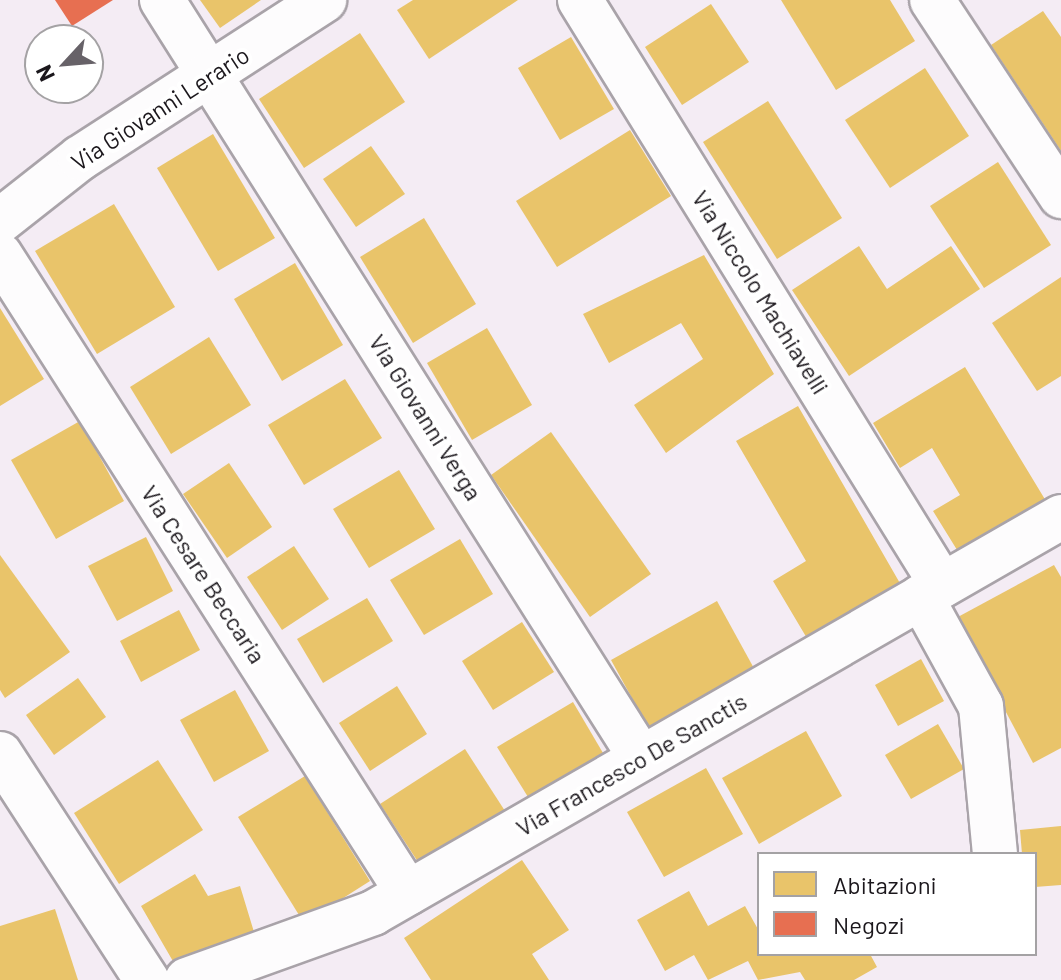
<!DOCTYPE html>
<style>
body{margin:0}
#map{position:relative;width:1061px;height:980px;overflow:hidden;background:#f4ecf4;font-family:Barlow,sans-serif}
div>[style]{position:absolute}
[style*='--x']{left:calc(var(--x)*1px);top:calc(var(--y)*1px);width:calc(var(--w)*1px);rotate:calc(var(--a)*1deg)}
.homes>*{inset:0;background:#e9c46a}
.shops>*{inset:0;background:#e76f51}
.roads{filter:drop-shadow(2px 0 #a9a3a9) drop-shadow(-2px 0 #a9a3a9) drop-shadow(0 2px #a9a3a9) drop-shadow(0 -2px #a9a3a9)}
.minor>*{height:44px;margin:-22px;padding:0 22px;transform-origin:22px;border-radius:22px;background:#fdfcfd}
span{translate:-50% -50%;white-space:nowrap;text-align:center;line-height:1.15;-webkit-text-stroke:8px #fff;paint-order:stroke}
.street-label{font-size:24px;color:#1b171c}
.legend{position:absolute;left:757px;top:852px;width:280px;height:104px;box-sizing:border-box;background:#fff;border:2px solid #a4a2a4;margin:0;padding:10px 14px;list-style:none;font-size:24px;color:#1b171c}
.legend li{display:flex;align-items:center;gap:16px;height:40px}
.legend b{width:40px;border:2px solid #a4a2a4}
.north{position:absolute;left:24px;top:24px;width:80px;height:80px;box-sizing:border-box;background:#fff;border:2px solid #a4a2a4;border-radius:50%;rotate:244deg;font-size:22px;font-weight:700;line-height:32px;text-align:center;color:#1b171c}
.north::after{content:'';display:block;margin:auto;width:28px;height:36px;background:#676268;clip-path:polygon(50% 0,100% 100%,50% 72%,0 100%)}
</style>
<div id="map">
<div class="homes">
<i style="clip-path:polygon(200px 0,261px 0,220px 28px)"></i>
<i style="clip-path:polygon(413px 0,518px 0,429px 59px,397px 10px)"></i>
<i style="clip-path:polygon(781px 0,890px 0,915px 41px,836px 90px)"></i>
<i style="clip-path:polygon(711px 4px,749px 62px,682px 105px,645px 47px)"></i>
<i style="clip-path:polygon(1043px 11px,1061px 37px,1061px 151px,991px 45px)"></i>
<i style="clip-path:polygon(360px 33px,405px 102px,304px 168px,259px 99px)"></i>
<i style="clip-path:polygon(571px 37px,614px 109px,560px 140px,518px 68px)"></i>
<i style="clip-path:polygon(925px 68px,969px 136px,890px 188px,845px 120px)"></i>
<i style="clip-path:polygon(768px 101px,842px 218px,777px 259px,703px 142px)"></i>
<i style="clip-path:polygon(630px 130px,671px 196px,557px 267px,516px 201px)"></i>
<i style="clip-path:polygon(213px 134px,275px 238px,218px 271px,157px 168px)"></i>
<i style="clip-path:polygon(371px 146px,405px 194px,356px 227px,323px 179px)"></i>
<i style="clip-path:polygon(998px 162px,1051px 245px,984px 288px,930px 206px)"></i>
<i style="clip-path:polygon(114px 204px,175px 307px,97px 354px,35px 251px)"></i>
<i style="clip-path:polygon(424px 218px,476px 304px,413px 343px,360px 257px)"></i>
<i style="clip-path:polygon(859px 246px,887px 289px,951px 246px,980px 289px,849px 376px,792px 290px)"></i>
<i style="clip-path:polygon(704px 255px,774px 374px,666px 453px,634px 405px,703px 359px,681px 323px,609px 363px,583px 314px)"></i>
<i style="clip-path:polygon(295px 263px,343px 345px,282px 381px,234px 299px)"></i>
<i style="clip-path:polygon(1061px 277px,1061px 376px,1037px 391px,992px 323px)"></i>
<i style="clip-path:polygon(0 308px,44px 379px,0 406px)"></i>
<i style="clip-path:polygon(487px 328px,532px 405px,472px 440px,427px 363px)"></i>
<i style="clip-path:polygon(209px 337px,251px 405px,171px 454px,130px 387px)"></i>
<i style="clip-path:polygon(965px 367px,1049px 506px,962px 558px,933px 511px,960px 495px,932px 448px,900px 468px,873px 423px)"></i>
<i style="clip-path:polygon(345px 379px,382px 438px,304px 485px,268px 425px)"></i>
<i style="clip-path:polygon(798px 406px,901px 585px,808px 640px,773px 581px,806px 561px,736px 441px)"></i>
<i style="clip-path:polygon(80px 421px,124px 501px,56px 539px,11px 460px)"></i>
<i style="clip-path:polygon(551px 432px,651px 574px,590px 617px,491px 475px)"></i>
<i style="clip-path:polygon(229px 463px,272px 527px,227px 558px,183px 494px)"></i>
<i style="clip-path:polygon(399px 470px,435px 529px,369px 568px,333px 509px)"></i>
<i style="clip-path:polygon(146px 537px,173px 591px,117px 621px,88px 566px)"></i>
<i style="clip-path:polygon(460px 539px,493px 594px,424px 635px,390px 580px)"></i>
<i style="clip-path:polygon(294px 546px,329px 599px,282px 630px,247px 577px)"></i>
<i style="clip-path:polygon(0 555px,70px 652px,5px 698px,0 690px)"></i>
<i style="clip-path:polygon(1054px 565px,1061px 577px,1061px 748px,1033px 763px,956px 618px)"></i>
<i style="clip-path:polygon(367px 598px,393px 641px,323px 683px,297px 639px)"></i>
<i style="clip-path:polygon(717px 601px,756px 672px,650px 731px,611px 660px)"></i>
<i style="clip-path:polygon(179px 610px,200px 650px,141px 682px,120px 641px)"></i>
<i style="clip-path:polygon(522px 622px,554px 672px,493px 710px,462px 661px)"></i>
<i style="clip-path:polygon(921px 659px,944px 701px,898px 726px,875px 685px)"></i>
<i style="clip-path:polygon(78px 678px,106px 717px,54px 755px,26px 715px)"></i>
<i style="clip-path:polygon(397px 686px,427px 734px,370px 771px,339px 723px)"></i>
<i style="clip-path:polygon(235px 690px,269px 751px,214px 782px,180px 720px)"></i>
<i style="clip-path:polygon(573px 702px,603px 753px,528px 797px,497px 747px)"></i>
<i style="clip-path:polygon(938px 724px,964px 769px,911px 799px,885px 755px)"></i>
<i style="clip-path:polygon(806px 731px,842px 796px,759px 844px,722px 778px)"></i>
<i style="clip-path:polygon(465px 749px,505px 811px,420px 865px,380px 804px)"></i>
<i style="clip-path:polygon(158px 760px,203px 830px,119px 884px,74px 813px)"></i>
<i style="clip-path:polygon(706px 768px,743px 834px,664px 877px,627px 812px)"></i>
<i style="clip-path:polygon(305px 776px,370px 881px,304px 923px,238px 817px)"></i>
<i style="clip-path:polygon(1061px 826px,1061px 885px,1035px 887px,1035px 854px,1022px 854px,1020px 830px)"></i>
<i style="clip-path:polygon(522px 860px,569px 930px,532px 954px,549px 980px,431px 980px,404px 938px)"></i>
<i style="clip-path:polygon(195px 874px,208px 896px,240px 886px,254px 932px,174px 963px,141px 906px)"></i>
<i style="clip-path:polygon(689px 891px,708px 926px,745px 906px,759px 931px,759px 954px,870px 954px,877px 967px,854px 980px,805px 980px,800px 972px,758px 980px,748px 961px,708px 980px,694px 955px,665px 971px,637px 920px)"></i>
<i style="clip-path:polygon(55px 909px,78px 980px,0 980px,0 926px)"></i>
</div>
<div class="shops">
<i style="clip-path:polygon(55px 0,113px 0,72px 26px)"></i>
</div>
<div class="roads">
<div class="minor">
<i style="--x:162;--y:0;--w:897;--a:57.71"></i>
<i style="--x:580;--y:0;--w:688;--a:58.25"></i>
<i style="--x:932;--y:0;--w:235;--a:56.6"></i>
<i style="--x:0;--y:221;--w:102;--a:-38.2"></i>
<i style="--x:80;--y:158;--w:291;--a:-32.9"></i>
<i style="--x:0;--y:255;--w:757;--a:57.4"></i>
<i style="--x:921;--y:597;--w:124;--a:61.2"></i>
<i style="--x:981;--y:706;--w:149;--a:84.6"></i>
<i style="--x:0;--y:754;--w:270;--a:57"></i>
<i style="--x:187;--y:980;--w:198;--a:-19.8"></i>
<i style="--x:373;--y:913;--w:794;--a:-29.92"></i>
</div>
</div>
<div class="street-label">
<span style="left:160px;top:108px;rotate:-33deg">Via Giovanni Lerario</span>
<span style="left:761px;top:292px;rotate:58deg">Via Niccolo Machiavelli</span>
<span style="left:426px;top:417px;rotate:58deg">Via Giovanni Verga</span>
<span style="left:204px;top:574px;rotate:57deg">Via Cesare Beccaria</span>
<span style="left:631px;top:764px;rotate:-30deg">Via Francesco De Sanctis</span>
</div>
<ul class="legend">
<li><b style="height:22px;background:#e9c46a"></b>Abitazioni</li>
<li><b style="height:22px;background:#e76f51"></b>Negozi</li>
</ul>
<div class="north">N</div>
</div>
